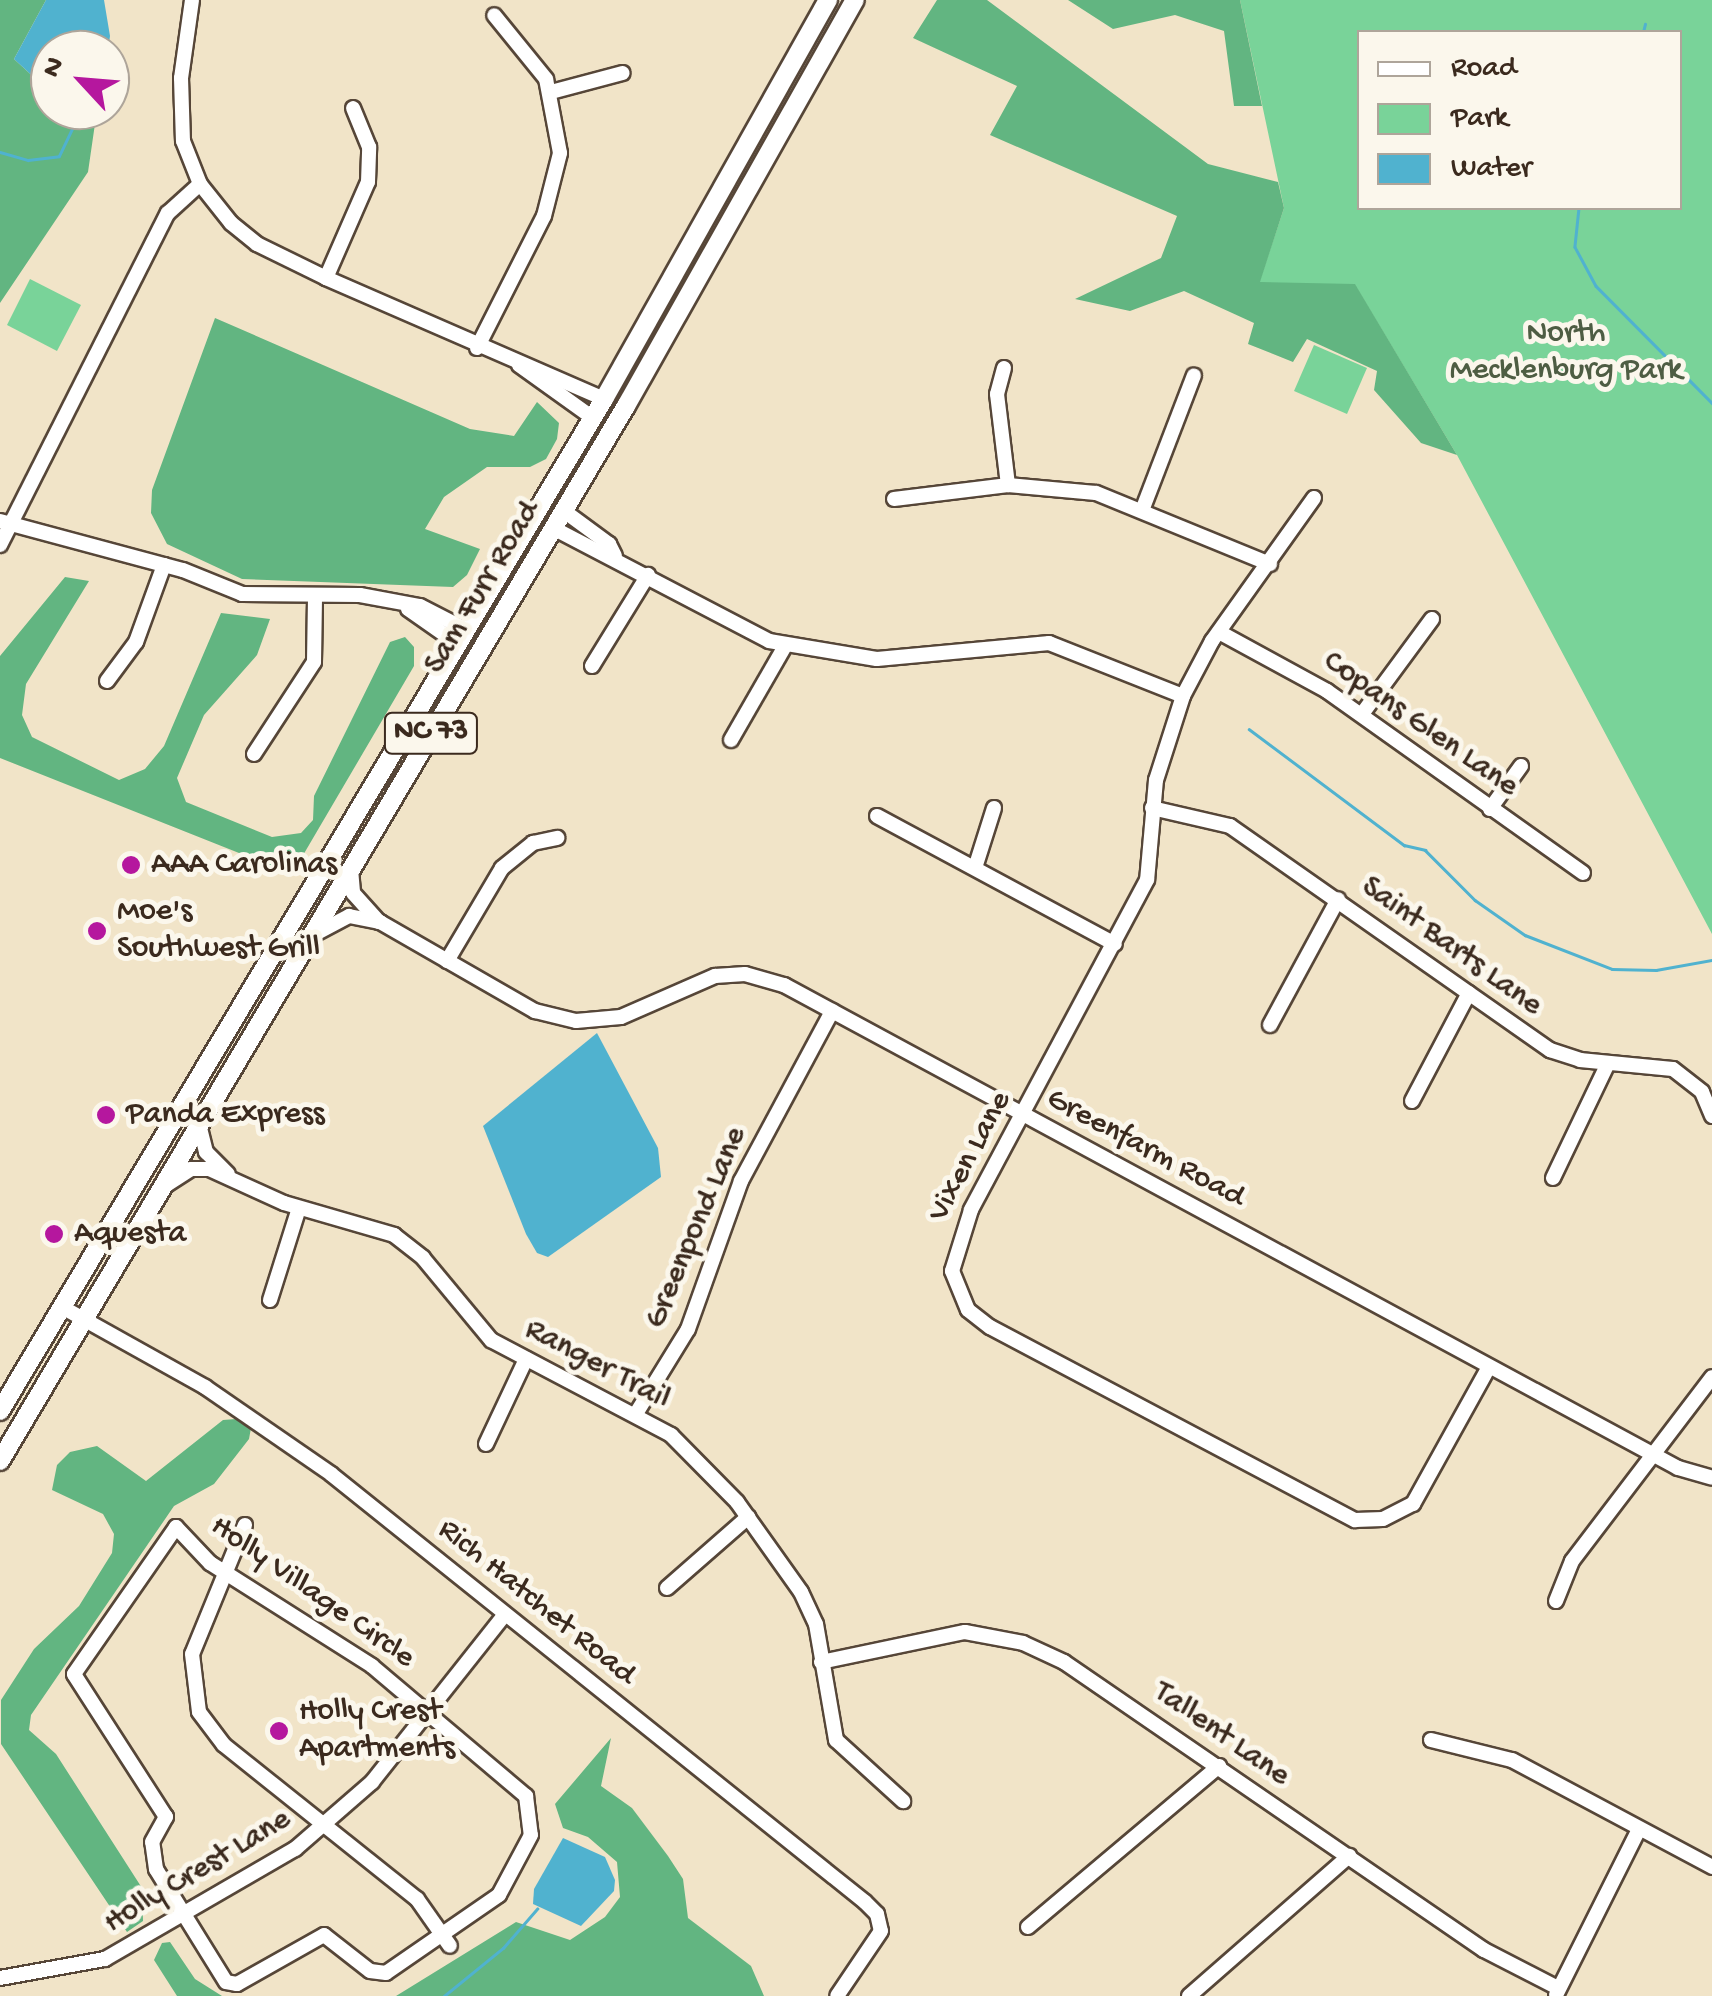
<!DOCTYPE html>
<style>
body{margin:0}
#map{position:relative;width:1712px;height:1996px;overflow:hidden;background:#f1e4c8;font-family:"Gochi Hand",sans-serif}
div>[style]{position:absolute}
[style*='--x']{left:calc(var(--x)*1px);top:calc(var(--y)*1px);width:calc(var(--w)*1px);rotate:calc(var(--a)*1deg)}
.green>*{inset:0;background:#79d399}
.forest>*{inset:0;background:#62b581}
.water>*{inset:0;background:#50b2cf}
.stream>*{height:2.5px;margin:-1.25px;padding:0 1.25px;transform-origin:1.25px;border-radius:1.25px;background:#50b2cf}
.roads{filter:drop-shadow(2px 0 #564638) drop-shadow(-2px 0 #564638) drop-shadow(0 2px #564638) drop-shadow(0 -2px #564638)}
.minor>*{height:14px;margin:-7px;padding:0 7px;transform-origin:7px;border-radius:7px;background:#fff}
.major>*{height:18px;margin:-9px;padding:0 9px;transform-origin:9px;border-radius:9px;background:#fff}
.dots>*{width:28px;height:28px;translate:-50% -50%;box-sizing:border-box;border:5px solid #fbf7ec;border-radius:50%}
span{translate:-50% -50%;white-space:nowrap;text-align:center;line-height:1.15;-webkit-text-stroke:10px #fbf7ec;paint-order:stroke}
.shield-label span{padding:2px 8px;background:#fbf7ec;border:2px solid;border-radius:8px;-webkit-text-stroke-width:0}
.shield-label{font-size:30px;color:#3b2a1e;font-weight:700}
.park-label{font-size:32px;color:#4e5d43}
.street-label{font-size:32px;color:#3b2a1e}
.poi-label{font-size:32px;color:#3b2a1e}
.left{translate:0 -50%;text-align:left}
.legend{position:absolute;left:1357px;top:30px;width:325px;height:180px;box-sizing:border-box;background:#fbf7ec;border:2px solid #aea59a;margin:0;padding:12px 18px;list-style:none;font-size:30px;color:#3b2a1e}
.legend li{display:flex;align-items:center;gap:20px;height:50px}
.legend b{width:50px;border:2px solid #aea59a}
.north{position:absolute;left:30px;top:30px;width:100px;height:100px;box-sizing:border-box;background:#fbf7ec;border:2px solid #aea59a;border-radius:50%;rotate:296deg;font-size:28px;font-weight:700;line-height:40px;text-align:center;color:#3b2a1e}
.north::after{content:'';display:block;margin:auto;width:35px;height:45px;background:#b5179e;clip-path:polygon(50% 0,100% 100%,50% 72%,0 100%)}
</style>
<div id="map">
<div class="green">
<i style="clip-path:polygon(evenodd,1240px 0,1712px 0,1712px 934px,1457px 455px,1355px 285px,1259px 283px,1284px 208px,1240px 0,1360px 32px,1680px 32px,1680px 208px,1360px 208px,1360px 32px)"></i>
<i style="clip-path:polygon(30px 279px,81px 305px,57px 351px,7px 325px)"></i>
<i style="clip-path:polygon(1314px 345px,1367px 368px,1347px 414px,1294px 391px)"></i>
</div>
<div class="forest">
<i style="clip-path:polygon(0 0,46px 0,14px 59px,50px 92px,50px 110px,97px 110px,88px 172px,0 303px)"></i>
<i style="clip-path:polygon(937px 0,987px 0,1208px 164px,1278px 182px,1284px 208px,1260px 282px,1355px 284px,1457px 455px,1421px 443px,1374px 390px,1377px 371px,1307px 339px,1293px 362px,1248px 344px,1254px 323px,1184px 291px,1130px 311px,1075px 299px,1161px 258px,1177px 216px,990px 135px,1017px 86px,913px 38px)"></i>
<i style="clip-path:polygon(1068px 0,1240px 0,1262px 106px,1234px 106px,1224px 31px,1175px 15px,1113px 29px)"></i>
<i style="clip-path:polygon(215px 318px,470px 429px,514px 436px,537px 402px,559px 423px,557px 439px,546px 459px,530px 467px,487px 467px,444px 497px,425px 529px,480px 549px,467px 575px,453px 587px,242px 579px,167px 544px,151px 513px,152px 490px)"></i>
<i style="clip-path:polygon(65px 577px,89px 581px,26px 684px,22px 715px,32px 737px,119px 780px,145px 769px,164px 746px,221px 613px,270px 619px,257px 655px,204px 715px,177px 778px,186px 802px,272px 837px,301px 833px,313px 820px,314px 796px,390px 642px,405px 637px,414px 647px,414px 666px,292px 874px,0 758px,0 656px)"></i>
<i style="clip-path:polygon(236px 1419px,251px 1428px,249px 1439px,214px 1484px,174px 1506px,31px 1715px,29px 1730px,56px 1754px,142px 1888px,143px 1921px,127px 1932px,1px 1744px,1px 1700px,34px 1649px,79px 1606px,112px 1553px,114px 1534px,103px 1514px,52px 1490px,57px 1465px,70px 1452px,97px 1446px,146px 1481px,223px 1420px)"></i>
<i style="clip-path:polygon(611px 1738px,601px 1786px,632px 1808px,668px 1856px,683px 1879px,688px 1918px,751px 1966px,764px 1996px,396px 1996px,516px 1922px,570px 1940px,605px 1917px,620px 1897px,617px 1862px,588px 1837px,563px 1828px,555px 1804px)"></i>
<i style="clip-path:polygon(170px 1942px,195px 1979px,222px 1996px,177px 1996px,154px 1960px,162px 1943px)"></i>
</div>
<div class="water">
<i style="clip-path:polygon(46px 0,104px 0,110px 36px,108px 50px,50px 50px,50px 92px,14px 59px)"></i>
<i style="clip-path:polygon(597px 1033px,658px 1148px,661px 1177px,548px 1257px,537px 1253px,526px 1234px,483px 1126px)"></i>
<i style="clip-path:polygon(563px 1838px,605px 1857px,615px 1880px,614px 1891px,581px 1926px,533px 1904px,534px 1889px)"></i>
</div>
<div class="stream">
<i style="--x:1643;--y:32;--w:8;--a:-76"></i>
<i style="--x:0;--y:152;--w:29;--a:16"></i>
<i style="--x:28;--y:160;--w:31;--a:-7"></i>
<i style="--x:59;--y:156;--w:51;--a:-64.4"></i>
<i style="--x:1579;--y:208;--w:39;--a:96"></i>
<i style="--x:1575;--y:247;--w:44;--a:61.7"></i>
<i style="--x:1596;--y:286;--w:165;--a:45.2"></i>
<i style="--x:1249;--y:729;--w:194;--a:36.8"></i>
<i style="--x:1404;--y:845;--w:22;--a:13"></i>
<i style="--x:1425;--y:850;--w:71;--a:45"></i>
<i style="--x:1475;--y:900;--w:61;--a:35"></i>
<i style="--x:1525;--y:935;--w:93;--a:21.3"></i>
<i style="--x:1612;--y:969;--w:44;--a:1.3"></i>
<i style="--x:1656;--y:970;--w:57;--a:-10.1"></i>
<i style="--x:444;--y:1996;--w:76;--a:-39.1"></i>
<i style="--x:503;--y:1948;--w:52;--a:-48.9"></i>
</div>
<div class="roads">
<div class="minor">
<i style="--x:192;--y:0;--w:79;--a:98"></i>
<i style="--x:181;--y:78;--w:63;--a:88.2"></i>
<i style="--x:183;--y:141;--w:46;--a:68.4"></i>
<i style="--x:200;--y:184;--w:50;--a:51.5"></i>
<i style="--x:231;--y:223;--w:33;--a:39"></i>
<i style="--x:257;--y:244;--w:77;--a:26.2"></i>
<i style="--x:326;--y:278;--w:303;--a:23.5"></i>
<i style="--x:551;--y:92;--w:74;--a:-14.8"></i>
<i style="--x:326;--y:278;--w:105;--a:-66.4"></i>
<i style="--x:368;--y:182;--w:35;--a:-88"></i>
<i style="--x:369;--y:147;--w:42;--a:-112.3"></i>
<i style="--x:477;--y:348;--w:148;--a:-63.1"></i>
<i style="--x:544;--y:216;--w:65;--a:-75.7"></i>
<i style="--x:560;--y:153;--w:75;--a:-100.7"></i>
<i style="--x:546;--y:79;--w:82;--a:-129.1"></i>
<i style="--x:519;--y:365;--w:91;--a:35.6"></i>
<i style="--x:1004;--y:368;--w:27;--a:105"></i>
<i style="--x:997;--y:394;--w:92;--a:83.1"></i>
<i style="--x:1314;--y:498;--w:176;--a:125.5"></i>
<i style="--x:1212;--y:641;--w:62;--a:117.8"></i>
<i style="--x:1183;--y:696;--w:88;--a:107.8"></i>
<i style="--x:1156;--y:780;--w:100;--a:95.1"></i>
<i style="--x:1147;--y:880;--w:374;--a:118.1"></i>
<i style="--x:971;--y:1210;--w:64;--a:107.3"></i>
<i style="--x:952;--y:1271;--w:42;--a:67.7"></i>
<i style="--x:968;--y:1310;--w:28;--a:38"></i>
<i style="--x:990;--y:1327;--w:413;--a:27.9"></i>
<i style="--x:1355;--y:1520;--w:28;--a:-2"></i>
<i style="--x:1383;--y:1519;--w:34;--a:-27"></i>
<i style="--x:1413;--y:1504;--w:157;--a:-61"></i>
<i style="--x:894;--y:499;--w:115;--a:-7"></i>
<i style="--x:1008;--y:485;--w:88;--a:5.2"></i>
<i style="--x:1096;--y:493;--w:188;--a:22.2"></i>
<i style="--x:1143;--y:508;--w:142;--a:-69"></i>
<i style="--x:564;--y:511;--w:56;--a:36.3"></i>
<i style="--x:609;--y:544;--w:13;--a:63"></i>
<i style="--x:0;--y:521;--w:189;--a:15"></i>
<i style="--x:183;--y:570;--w:64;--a:22.1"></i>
<i style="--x:242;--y:594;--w:118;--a:0.5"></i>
<i style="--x:360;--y:595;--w:61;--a:10.4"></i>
<i style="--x:420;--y:606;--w:53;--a:27.1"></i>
<i style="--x:553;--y:528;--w:244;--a:27.6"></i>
<i style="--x:769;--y:641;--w:109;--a:9.5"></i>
<i style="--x:877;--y:659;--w:173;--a:-5.3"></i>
<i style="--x:1049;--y:643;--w:144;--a:21.6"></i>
<i style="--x:0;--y:545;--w:372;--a:-63.2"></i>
<i style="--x:168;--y:213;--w:43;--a:-42.2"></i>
<i style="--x:408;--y:609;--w:61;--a:35"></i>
<i style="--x:1219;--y:632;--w:123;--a:28.6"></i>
<i style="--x:1327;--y:691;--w:314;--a:35.4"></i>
<i style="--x:592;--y:666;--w:107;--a:-58.4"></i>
<i style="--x:107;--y:681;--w:49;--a:-53.4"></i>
<i style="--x:136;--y:642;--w:82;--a:-70"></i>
<i style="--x:1362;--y:714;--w:118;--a:-53.6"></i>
<i style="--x:731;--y:740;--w:108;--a:-60.1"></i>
<i style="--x:254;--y:754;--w:110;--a:-56.9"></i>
<i style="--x:314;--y:662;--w:67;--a:-89.1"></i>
<i style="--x:1152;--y:808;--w:80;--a:13"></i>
<i style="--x:1230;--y:826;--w:391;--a:35"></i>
<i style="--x:1550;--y:1050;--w:32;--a:18"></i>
<i style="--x:1580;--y:1060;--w:93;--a:5.5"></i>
<i style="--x:1673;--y:1069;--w:37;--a:38"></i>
<i style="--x:1702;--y:1092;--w:26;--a:67"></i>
<i style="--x:1490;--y:809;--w:53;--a:-54.2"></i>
<i style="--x:877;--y:816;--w:270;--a:28.3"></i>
<i style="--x:975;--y:868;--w:63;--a:-72.4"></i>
<i style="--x:351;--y:869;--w:24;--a:85"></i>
<i style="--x:353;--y:893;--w:39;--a:48"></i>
<i style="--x:313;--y:935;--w:41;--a:-27.8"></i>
<i style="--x:349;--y:916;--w:32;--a:11"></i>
<i style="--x:380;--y:922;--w:179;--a:29.9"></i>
<i style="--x:535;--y:1011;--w:42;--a:13.7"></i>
<i style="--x:576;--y:1021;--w:45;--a:-5.1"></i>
<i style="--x:621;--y:1017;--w:103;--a:-23.6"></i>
<i style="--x:715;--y:976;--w:30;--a:-4"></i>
<i style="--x:745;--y:974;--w:41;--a:15.8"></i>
<i style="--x:784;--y:985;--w:1016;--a:28.38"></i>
<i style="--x:1678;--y:1468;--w:35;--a:16"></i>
<i style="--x:447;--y:961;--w:108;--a:-59.4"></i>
<i style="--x:502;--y:868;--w:40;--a:-39"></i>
<i style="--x:533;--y:843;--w:25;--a:-12"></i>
<i style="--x:1270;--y:1025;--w:143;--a:-61.6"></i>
<i style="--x:1412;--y:1101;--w:122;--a:-62.2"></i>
<i style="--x:199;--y:1124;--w:29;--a:76"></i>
<i style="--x:206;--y:1152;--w:31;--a:45"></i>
<i style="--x:1553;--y:1178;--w:127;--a:-64.4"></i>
<i style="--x:165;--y:1186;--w:31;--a:-33"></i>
<i style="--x:191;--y:1169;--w:18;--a:0"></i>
<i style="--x:209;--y:1169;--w:82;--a:24.4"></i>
<i style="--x:284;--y:1203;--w:115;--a:16.2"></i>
<i style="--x:394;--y:1235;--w:37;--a:38"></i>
<i style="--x:423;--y:1258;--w:107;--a:50.3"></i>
<i style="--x:491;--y:1340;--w:204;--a:27.8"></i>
<i style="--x:671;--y:1435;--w:94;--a:45.4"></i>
<i style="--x:737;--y:1502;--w:110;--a:54.6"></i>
<i style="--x:801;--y:1592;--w:35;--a:65"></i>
<i style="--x:816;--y:1624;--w:118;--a:80.2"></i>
<i style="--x:836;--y:1740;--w:91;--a:42.3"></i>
<i style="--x:270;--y:1300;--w:96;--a:-72.5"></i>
<i style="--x:62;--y:1307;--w:164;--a:29.2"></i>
<i style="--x:205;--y:1387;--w:153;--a:34.6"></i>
<i style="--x:331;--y:1474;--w:684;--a:38.71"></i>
<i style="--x:865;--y:1902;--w:17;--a:45"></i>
<i style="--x:877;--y:1914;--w:17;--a:77"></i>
<i style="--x:881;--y:1931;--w:78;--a:124.1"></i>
<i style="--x:637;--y:1412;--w:97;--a:-58.4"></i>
<i style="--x:688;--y:1329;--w:157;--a:-70.3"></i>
<i style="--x:741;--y:1181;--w:193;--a:-61.8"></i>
<i style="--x:486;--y:1444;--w:94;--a:-64.8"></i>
<i style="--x:245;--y:1525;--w:139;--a:112.3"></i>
<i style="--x:192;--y:1654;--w:58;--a:83.1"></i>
<i style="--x:199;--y:1712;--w:41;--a:52.9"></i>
<i style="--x:224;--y:1745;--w:247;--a:38.6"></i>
<i style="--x:417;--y:1899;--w:57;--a:54.9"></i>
<i style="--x:176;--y:1527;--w:50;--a:46.6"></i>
<i style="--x:210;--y:1563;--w:192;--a:32.4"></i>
<i style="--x:372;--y:1666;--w:202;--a:40.2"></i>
<i style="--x:526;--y:1796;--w:39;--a:83"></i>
<i style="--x:531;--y:1835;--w:68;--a:118.1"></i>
<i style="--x:499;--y:1895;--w:137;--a:145.4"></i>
<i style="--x:386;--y:1973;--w:16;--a:-173"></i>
<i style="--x:370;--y:1971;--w:58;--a:-142"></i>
<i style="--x:324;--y:1935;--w:100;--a:150.6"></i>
<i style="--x:237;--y:1984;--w:11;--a:-170"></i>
<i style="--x:226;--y:1982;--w:133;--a:-121.8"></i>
<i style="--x:156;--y:1869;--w:27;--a:-98"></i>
<i style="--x:152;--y:1842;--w:29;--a:-61"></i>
<i style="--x:166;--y:1817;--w:170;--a:-122.8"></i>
<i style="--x:74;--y:1674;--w:179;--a:-55.2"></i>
<i style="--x:667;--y:1588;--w:108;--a:-41.2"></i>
<i style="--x:1556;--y:1601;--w:43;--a:-68.2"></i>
<i style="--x:1572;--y:1561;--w:231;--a:-52.7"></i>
<i style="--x:821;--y:1662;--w:147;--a:-11.8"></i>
<i style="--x:965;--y:1632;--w:59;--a:10.7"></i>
<i style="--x:1023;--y:1643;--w:45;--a:24.9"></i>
<i style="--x:1064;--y:1662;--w:509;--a:34.44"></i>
<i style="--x:1484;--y:1950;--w:83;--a:27.2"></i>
<i style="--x:1431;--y:1740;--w:83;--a:13.9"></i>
<i style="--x:1512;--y:1760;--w:227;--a:28.1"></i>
<i style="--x:1028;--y:1927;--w:250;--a:-40.1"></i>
<i style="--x:0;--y:1978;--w:107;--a:-10.3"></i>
<i style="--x:105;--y:1959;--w:220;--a:-30.1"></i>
<i style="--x:295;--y:1849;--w:102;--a:-41"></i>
<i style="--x:372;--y:1782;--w:214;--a:-51.6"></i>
<i style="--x:1556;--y:1995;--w:186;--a:-63.4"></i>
<i style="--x:1189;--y:1996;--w:213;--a:-41.2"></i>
</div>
<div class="major">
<i style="--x:0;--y:1411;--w:1179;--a:-59.17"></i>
<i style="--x:604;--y:399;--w:458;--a:-60.7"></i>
<i style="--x:0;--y:1461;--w:1227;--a:-59.32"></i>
<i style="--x:626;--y:406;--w:466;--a:-60.6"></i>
</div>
</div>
<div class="dots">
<i style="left:131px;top:865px;background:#b5179e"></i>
<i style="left:97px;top:931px;background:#b5179e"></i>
<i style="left:106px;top:1115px;background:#b5179e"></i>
<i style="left:54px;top:1234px;background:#b5179e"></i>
<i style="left:279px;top:1731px;background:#b5179e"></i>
</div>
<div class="shield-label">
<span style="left:431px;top:733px">NC 73</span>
</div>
<div class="park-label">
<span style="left:1566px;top:353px">North<br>Mecklenburg Park</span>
</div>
<div class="street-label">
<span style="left:483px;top:588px;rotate:-59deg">Sam Furr Road</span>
<span style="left:1420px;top:725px;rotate:35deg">Copans Glen Lane</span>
<span style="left:1451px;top:947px;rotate:36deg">Saint Barts Lane</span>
<span style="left:1145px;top:1149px;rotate:28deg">Greenfarm Road</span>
<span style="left:971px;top:1157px;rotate:-62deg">Vixen Lane</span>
<span style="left:697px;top:1228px;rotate:-67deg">Greenpond Lane</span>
<span style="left:597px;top:1365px;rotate:28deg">Ranger Trail</span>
<span style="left:312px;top:1593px;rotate:35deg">Holly Village Circle</span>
<span style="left:536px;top:1603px;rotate:39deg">Rich Hatchet Road</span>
<span style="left:1221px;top:1735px;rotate:35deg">Tallent Lane</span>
<span style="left:198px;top:1872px;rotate:-31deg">Holly Crest Lane</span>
</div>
<div class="poi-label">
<span class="left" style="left:151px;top:865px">AAA Carolinas</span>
<span class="left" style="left:117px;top:931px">Moe's<br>Southwest Grill</span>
<span class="left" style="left:126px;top:1115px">Panda Express</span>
<span class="left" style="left:74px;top:1234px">Aquesta</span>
<span class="left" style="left:299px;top:1731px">Holly Crest<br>Apartments</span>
</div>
<ul class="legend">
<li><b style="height:12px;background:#fff"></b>Road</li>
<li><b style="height:28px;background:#79d399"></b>Park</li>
<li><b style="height:28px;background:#50b2cf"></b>Water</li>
</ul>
<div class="north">N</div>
</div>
